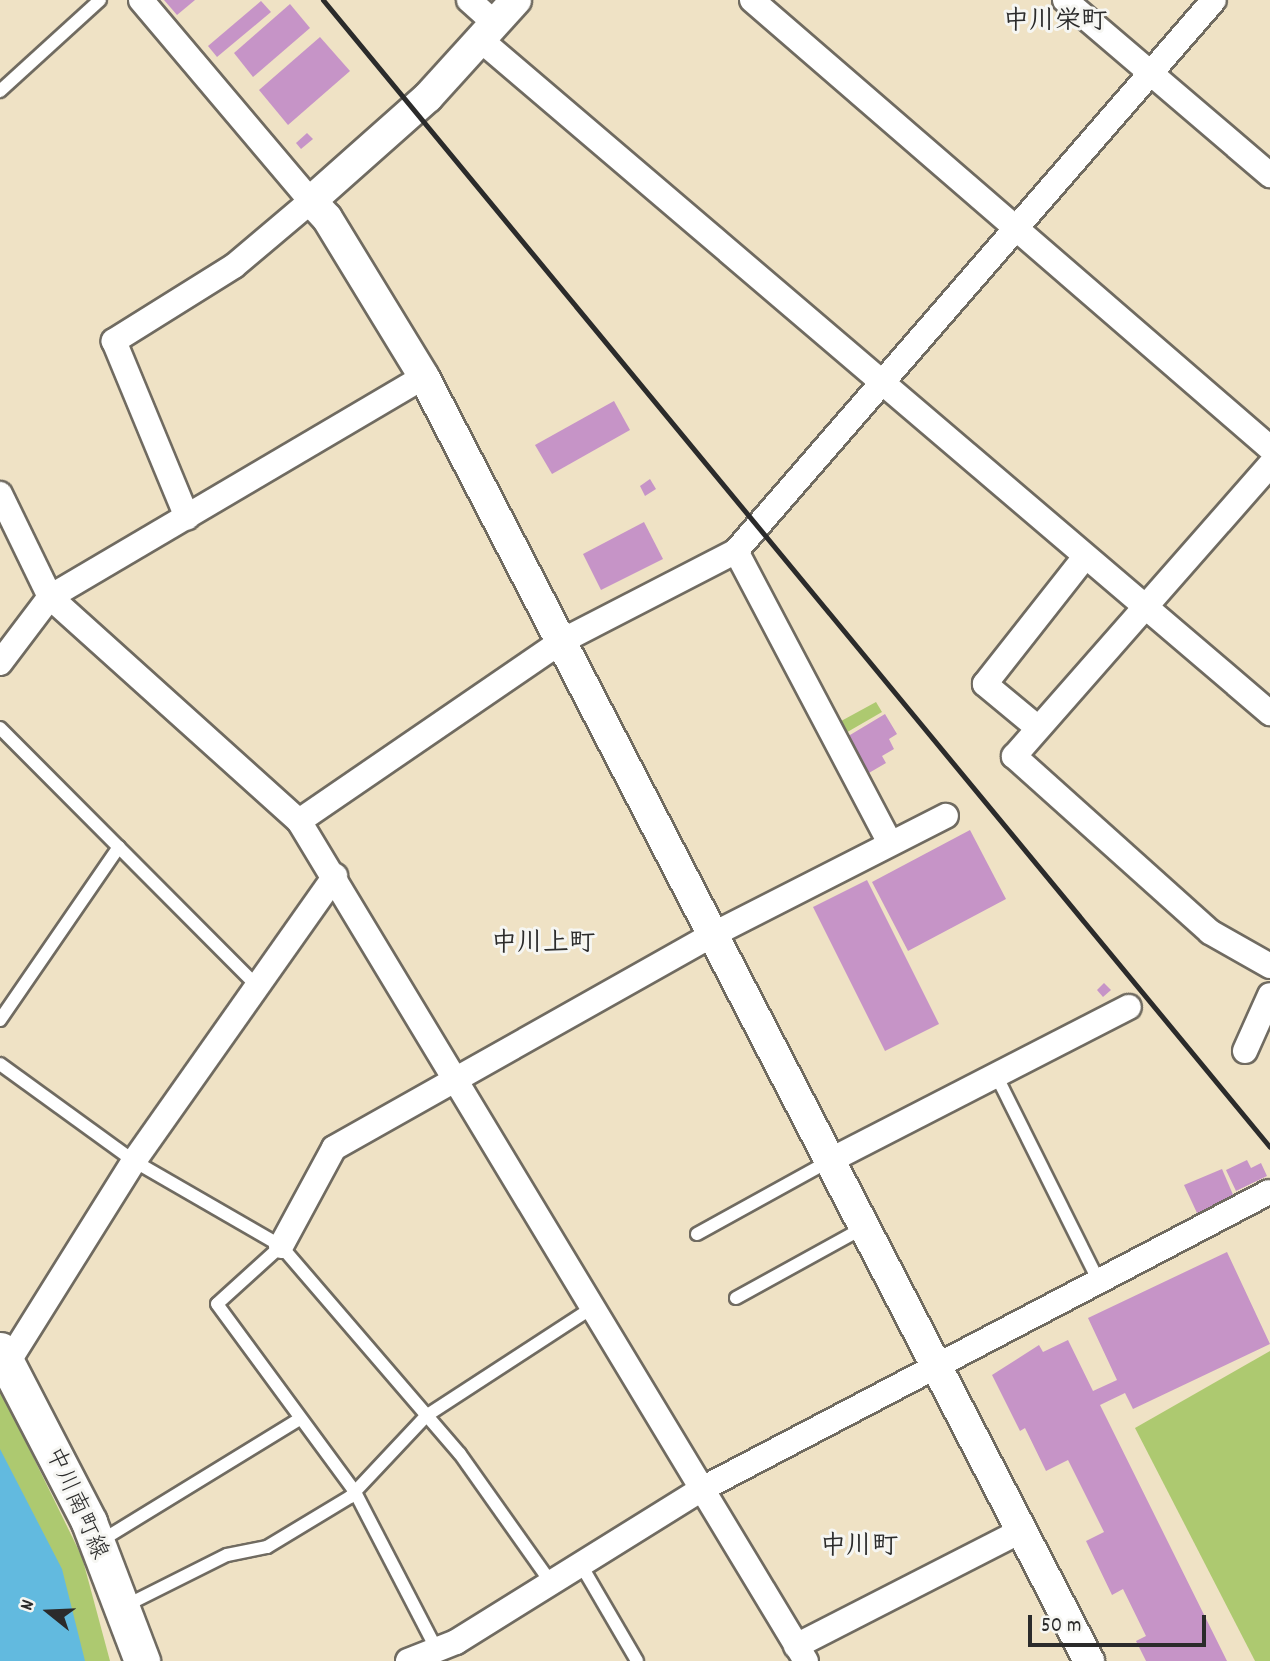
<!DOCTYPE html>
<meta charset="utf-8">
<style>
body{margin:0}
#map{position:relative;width:1270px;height:1661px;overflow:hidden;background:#efe2c5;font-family:Dekko,"Klee One",sans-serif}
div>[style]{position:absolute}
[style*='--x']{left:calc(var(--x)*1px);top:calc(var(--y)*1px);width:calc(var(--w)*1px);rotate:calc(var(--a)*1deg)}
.green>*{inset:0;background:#adc970}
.water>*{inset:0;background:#62badf}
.building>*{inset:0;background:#c694c7}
.roads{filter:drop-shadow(2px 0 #706b61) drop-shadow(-2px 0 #706b61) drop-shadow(0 2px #706b61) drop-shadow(0 -2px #706b61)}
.service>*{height:12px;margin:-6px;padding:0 6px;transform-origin:6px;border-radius:6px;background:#fff}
.minor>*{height:24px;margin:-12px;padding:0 12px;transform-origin:12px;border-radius:12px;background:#fff}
.tertiary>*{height:30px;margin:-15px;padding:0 15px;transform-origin:15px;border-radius:15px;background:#fff}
.secondary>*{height:35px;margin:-17.5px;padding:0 17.5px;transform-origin:17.5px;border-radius:17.5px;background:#fff}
.rail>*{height:5px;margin:-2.5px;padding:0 2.5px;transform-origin:2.5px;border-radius:2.5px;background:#2b2b2b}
span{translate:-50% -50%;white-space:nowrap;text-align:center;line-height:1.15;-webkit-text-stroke:6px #f6f6f2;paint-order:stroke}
.street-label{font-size:24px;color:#2b2b2b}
.neighbourhood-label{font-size:26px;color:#2b2b2b;font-weight:700}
.north{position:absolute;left:14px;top:1577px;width:70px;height:70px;-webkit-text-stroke:5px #f6f6f2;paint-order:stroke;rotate:288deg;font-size:19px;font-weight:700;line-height:28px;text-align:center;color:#2b2b2b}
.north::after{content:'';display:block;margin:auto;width:24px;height:32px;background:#2b2b2b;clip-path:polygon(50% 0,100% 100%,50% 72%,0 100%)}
.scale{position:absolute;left:1028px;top:1615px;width:178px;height:32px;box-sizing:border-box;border:4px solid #2b2b2b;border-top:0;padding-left:9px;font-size:21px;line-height:24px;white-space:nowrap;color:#2b2b2b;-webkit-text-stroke:5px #f6f6f2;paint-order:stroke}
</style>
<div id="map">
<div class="green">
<i style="clip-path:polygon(876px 702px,882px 712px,837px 738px,832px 726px)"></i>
<i style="clip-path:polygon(1270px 1351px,1270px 1661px,1255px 1661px,1135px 1428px)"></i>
<i style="clip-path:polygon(0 1389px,82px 1557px,110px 1661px,0 1661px)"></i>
</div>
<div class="water">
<i style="clip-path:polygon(0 1449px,62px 1569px,85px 1661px,0 1661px)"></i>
</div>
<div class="building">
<i style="clip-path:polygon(164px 0,195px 0,177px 15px)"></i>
<i style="clip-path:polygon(261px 1px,271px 12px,217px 57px,208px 46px)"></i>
<i style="clip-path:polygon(290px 4px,310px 28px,253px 77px,234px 53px)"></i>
<i style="clip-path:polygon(320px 37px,350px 71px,288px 125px,259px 90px)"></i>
<i style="clip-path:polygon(307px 133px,313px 139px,301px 149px,296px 143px)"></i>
<i style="clip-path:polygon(614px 401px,630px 430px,552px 474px,535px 445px)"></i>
<i style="clip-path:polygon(650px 479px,656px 489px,645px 496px,640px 486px)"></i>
<i style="clip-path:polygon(644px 522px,663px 559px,601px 590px,583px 554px)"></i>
<i style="clip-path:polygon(885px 714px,897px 734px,889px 739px,894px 749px,882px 756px,886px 763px,862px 777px,840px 741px)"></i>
<i style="clip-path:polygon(970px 830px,1006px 899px,908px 951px,872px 882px)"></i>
<i style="clip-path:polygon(867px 880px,939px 1024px,885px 1051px,813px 907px)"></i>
<i style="clip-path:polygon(1104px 983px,1111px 990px,1103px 997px,1097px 990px)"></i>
<i style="clip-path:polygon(1247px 1160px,1251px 1168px,1261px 1163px,1267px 1176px,1236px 1191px,1226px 1170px)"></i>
<i style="clip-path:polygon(1222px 1169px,1234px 1197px,1197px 1213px,1184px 1185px)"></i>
<i style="clip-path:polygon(1227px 1252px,1270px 1344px,1133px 1409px,1125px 1393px,1100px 1405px,1227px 1661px,1146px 1661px,1136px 1641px,1146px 1636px,1123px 1589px,1112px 1595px,1086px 1541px,1104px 1532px,1068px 1460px,1046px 1471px,1025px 1428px,1020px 1431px,992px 1375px,1039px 1345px,1043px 1352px,1068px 1340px,1093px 1391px,1117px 1380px,1088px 1318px)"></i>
</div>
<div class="roads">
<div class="service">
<i style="--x:0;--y:91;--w:135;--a:-42.3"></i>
<i style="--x:0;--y:728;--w:361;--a:45.1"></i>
<i style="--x:0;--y:1020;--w:210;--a:-55.5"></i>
<i style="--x:0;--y:1064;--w:165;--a:35.9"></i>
<i style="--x:134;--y:1161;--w:170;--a:30"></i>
<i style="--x:281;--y:1246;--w:274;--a:49.3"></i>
<i style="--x:460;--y:1454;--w:159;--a:54.7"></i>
<i style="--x:996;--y:1075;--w:229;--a:63.5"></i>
<i style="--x:697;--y:1234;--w:151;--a:-28.9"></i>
<i style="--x:281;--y:1246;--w:86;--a:137.8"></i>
<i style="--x:217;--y:1304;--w:233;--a:53.7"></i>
<i style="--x:355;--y:1492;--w:178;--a:62.6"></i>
<i style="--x:736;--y:1298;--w:145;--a:-28.9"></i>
<i style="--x:99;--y:1542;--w:236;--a:-31.5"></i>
<i style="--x:581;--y:1565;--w:111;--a:59.7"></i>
<i style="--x:125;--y:1606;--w:114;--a:-26.6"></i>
<i style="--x:227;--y:1555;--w:41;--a:-11.3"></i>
<i style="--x:267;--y:1547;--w:97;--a:-31.1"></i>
<i style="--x:350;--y:1497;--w:111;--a:-46.8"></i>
<i style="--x:426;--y:1416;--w:202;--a:-33.1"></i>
</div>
<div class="minor">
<i style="--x:141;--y:0;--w:263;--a:49.8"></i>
<i style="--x:311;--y:201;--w:101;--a:139.8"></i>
<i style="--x:234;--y:266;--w:142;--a:148"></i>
<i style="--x:114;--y:341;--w:191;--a:67.5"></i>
<i style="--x:469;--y:0;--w:36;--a:42"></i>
<i style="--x:752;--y:0;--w:685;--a:40.86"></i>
<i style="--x:1065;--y:0;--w:270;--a:40.5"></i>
<i style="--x:482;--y:41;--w:1036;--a:40.46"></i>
<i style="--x:1270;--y:465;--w:388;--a:131.3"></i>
<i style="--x:1014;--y:756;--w:263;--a:41.9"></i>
<i style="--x:1210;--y:932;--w:69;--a:29.5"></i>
<i style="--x:0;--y:494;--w:114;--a:64.1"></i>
<i style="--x:50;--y:597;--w:335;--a:42"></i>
<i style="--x:299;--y:821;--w:981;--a:58.89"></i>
<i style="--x:736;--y:551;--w:330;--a:62.2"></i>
<i style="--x:0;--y:663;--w:83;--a:-52.9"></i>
<i style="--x:50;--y:597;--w:434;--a:-30.5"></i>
<i style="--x:1038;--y:728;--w:69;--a:-140.3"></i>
<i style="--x:985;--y:684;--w:162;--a:-51.8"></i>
<i style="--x:299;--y:821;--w:319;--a:-34.4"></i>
<i style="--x:562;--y:641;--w:196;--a:-27.3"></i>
<i style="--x:736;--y:551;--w:729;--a:-49.06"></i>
<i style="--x:1245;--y:1051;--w:61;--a:-65.9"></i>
<i style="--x:829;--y:1161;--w:337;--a:-27.2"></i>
<i style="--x:281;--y:1246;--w:111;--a:-61.6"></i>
<i style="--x:334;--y:1148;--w:438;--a:-29.4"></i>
<i style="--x:716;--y:933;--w:258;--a:-27"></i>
<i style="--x:7;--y:1364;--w:239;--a:-58"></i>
<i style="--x:134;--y:1161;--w:349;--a:-54.8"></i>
<i style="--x:796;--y:1646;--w:255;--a:-27.1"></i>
<i style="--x:408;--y:1661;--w:52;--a:-21.6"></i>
<i style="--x:456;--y:1642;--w:287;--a:-31.9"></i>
<i style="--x:700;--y:1490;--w:642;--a:-27.64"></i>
</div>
<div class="tertiary">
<i style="--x:516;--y:0;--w:131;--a:132.2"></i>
<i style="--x:428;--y:97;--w:157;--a:138.4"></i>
<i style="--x:311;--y:201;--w:23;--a:47"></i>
<i style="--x:327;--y:218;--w:186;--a:58.6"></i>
<i style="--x:424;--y:377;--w:1446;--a:62.62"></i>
</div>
<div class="secondary">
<i style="--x:0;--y:1350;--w:194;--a:62.6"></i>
<i style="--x:89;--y:1522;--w:149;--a:69.1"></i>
</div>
</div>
<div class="rail">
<i style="--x:323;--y:0;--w:1487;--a:50.46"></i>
</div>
<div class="street-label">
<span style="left:75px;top:1504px;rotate:66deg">中川南町線</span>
</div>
<div class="neighbourhood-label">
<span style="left:1055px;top:23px">中川栄町</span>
<span style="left:543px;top:945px">中川上町</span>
<span style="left:859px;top:1548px">中川町</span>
</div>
<div class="north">N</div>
<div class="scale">50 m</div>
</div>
